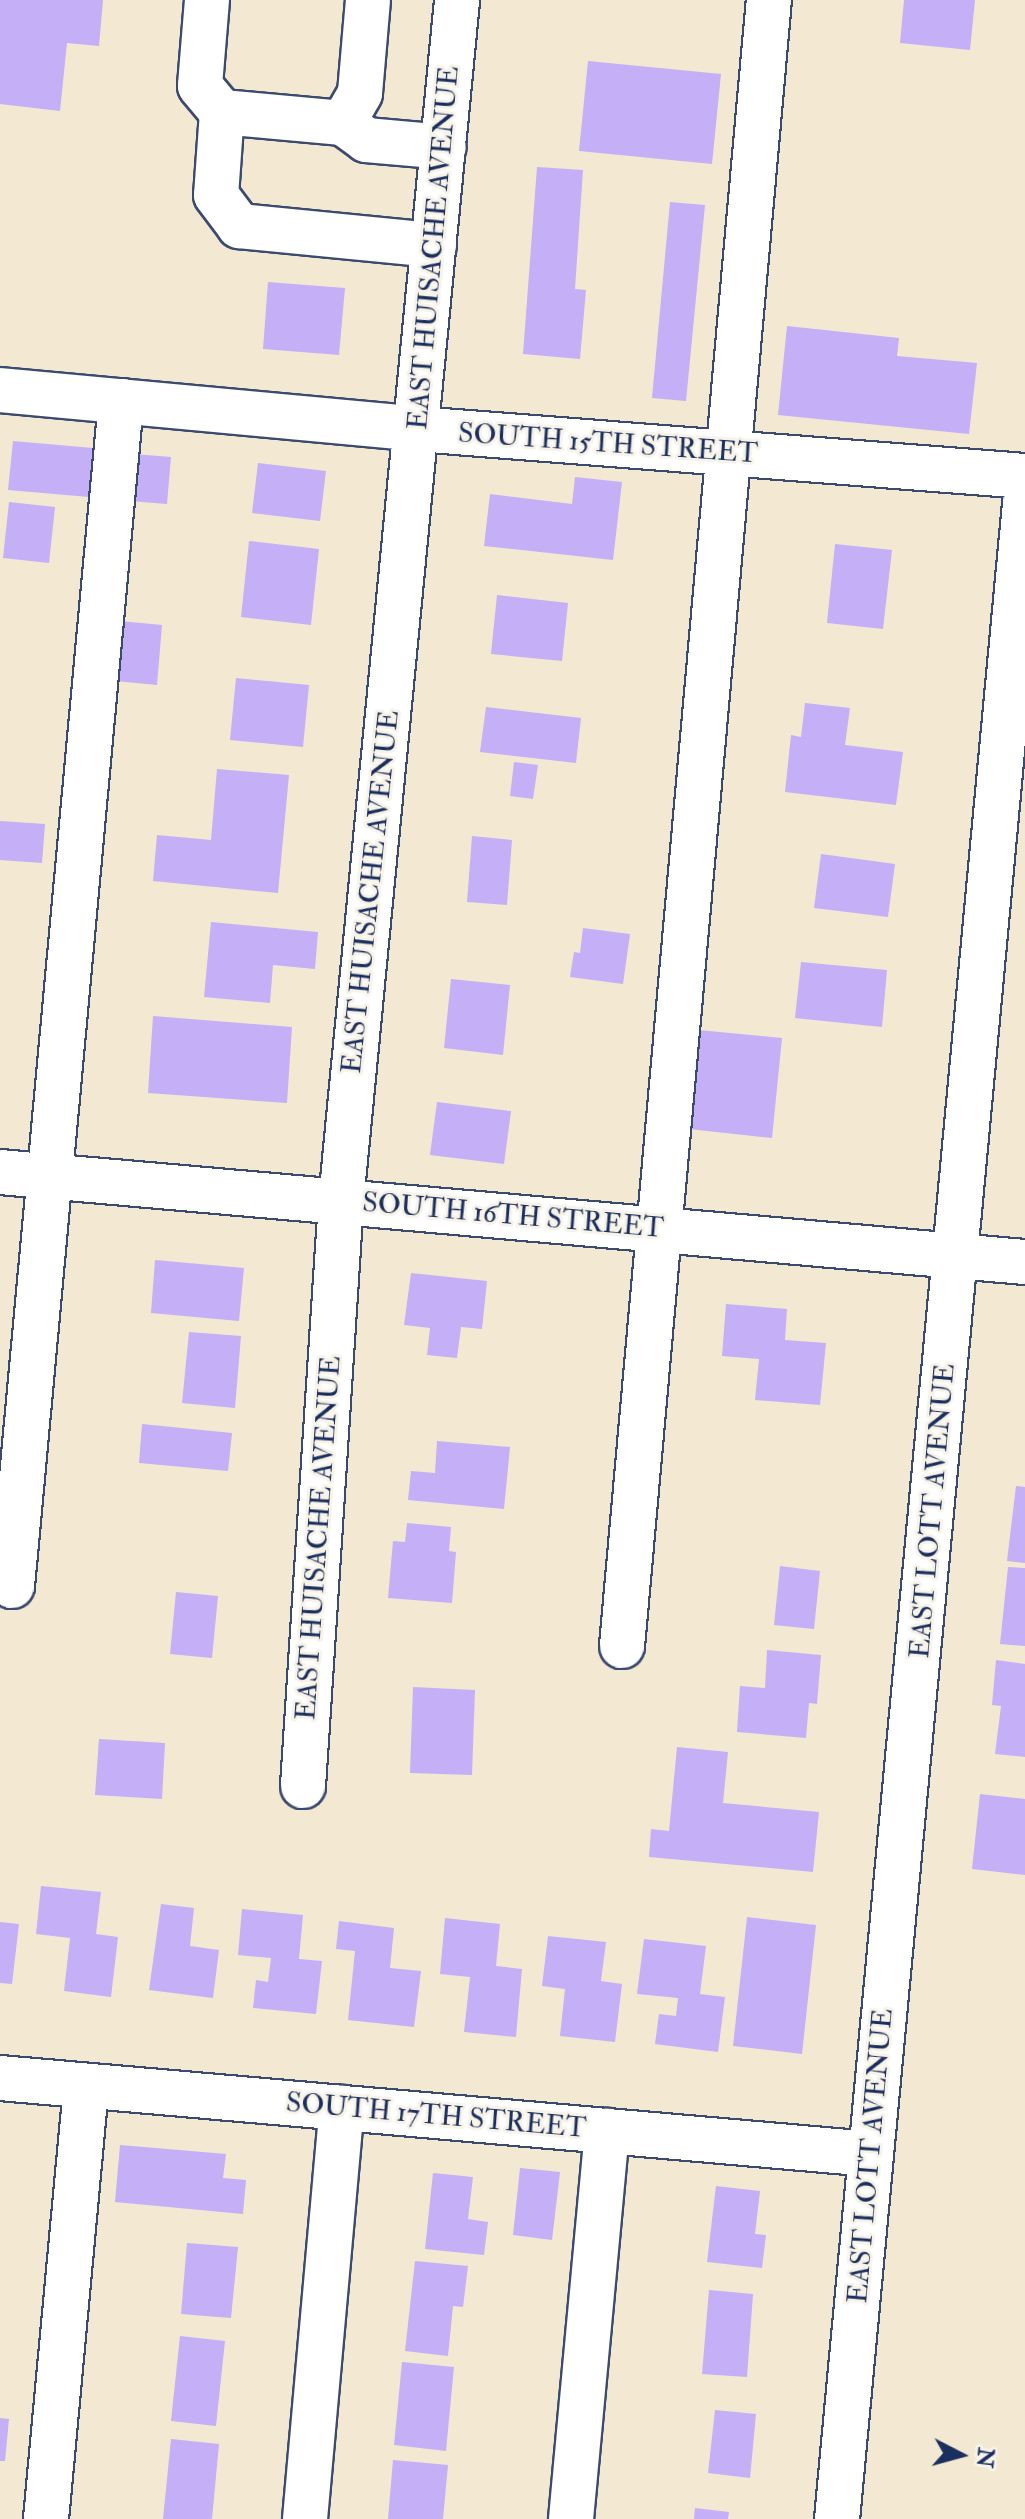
<!DOCTYPE html>
<style>
body{margin:0}
#map{position:relative;width:1025px;height:2519px;overflow:hidden;background:#f3e8d2;font-family:"IM FELL Double Pica",serif}
div>[style]{position:absolute}
[style*='--x']{left:calc(var(--x)*1px);top:calc(var(--y)*1px);width:calc(var(--w)*1px);rotate:calc(var(--a)*1deg)}
.building>*{inset:0;background:#c5aff6}
.roads{filter:drop-shadow(2px 0 #3b4b6f) drop-shadow(-2px 0 #3b4b6f) drop-shadow(0 2px #3b4b6f) drop-shadow(0 -2px #3b4b6f)}
.minor>*{height:44px;margin:-22px;padding:0 22px;transform-origin:22px;border-radius:22px;background:#fff}
span{translate:-50% -50%;white-space:nowrap;text-align:center;line-height:1.15;-webkit-text-stroke:6px #f7f3e8;paint-order:stroke}
.street-label{font-size:28px;color:#1b2f5e}
.north{position:absolute;left:921px;top:2415px;width:80px;height:80px;-webkit-text-stroke:6px #f7f3e8;paint-order:stroke;rotate:96deg;font-size:22px;font-weight:700;line-height:32px;text-align:center;color:#1b2f5e}
.north::after{content:'';display:block;margin:auto;width:28px;height:36px;background:#1b2f5e;clip-path:polygon(50% 0,100% 100%,50% 72%,0 100%)}
</style>
<div id="map">
<div class="building">
<i style="clip-path:polygon(0 0,103px 0,99px 46px,67px 43px,60px 111px,0 104px)"></i>
<i style="clip-path:polygon(904px 0,975px 0,970px 50px,900px 43px)"></i>
<i style="clip-path:polygon(588px 61px,721px 74px,712px 164px,579px 151px)"></i>
<i style="clip-path:polygon(537px 167px,583px 170px,575px 289px,586px 290px,580px 359px,523px 354px)"></i>
<i style="clip-path:polygon(670px 202px,705px 205px,686px 401px,652px 398px)"></i>
<i style="clip-path:polygon(268px 282px,345px 288px,339px 355px,263px 349px)"></i>
<i style="clip-path:polygon(787px 326px,899px 338px,897px 356px,977px 363px,969px 434px,778px 415px)"></i>
<i style="clip-path:polygon(13px 441px,93px 448px,89px 497px,8px 490px)"></i>
<i style="clip-path:polygon(134px 454px,171px 457px,167px 504px,130px 501px)"></i>
<i style="clip-path:polygon(258px 463px,326px 471px,320px 521px,252px 513px)"></i>
<i style="clip-path:polygon(575px 477px,622px 482px,613px 560px,484px 546px,490px 494px,572px 504px)"></i>
<i style="clip-path:polygon(9px 502px,55px 507px,49px 563px,3px 558px)"></i>
<i style="clip-path:polygon(249px 541px,319px 549px,311px 625px,241px 617px)"></i>
<i style="clip-path:polygon(835px 544px,892px 550px,883px 629px,827px 623px)"></i>
<i style="clip-path:polygon(497px 595px,568px 603px,562px 661px,491px 654px)"></i>
<i style="clip-path:polygon(120px 621px,162px 625px,157px 685px,115px 681px)"></i>
<i style="clip-path:polygon(236px 678px,309px 685px,303px 747px,230px 740px)"></i>
<i style="clip-path:polygon(805px 703px,850px 708px,845px 745px,903px 752px,896px 805px,785px 792px,791px 735px,801px 737px)"></i>
<i style="clip-path:polygon(486px 707px,581px 718px,576px 763px,480px 752px)"></i>
<i style="clip-path:polygon(514px 762px,538px 765px,533px 799px,510px 796px)"></i>
<i style="clip-path:polygon(217px 769px,289px 775px,278px 893px,153px 881px,157px 835px,211px 840px)"></i>
<i style="clip-path:polygon(0 821px,45px 824px,42px 863px,0 860px)"></i>
<i style="clip-path:polygon(472px 836px,512px 840px,507px 905px,467px 902px)"></i>
<i style="clip-path:polygon(821px 854px,895px 864px,888px 917px,814px 908px)"></i>
<i style="clip-path:polygon(211px 922px,318px 932px,315px 969px,273px 965px,270px 1003px,204px 997px)"></i>
<i style="clip-path:polygon(583px 928px,630px 934px,623px 984px,570px 977px,574px 952px,580px 953px)"></i>
<i style="clip-path:polygon(801px 962px,887px 970px,882px 1027px,795px 1018px)"></i>
<i style="clip-path:polygon(451px 979px,510px 985px,503px 1055px,444px 1048px)"></i>
<i style="clip-path:polygon(153px 1016px,292px 1027px,287px 1103px,148px 1093px)"></i>
<i style="clip-path:polygon(698px 1030px,782px 1038px,772px 1138px,689px 1129px)"></i>
<i style="clip-path:polygon(437px 1102px,511px 1111px,504px 1164px,430px 1155px)"></i>
<i style="clip-path:polygon(155px 1260px,244px 1268px,239px 1321px,151px 1313px)"></i>
<i style="clip-path:polygon(411px 1273px,487px 1281px,482px 1329px,461px 1327px,457px 1358px,427px 1355px,430px 1328px,404px 1325px)"></i>
<i style="clip-path:polygon(726px 1304px,787px 1309px,785px 1340px,826px 1343px,820px 1405px,755px 1400px,759px 1359px,722px 1356px)"></i>
<i style="clip-path:polygon(189px 1332px,241px 1336px,235px 1408px,182px 1403px)"></i>
<i style="clip-path:polygon(142px 1424px,232px 1433px,228px 1471px,139px 1463px)"></i>
<i style="clip-path:polygon(437px 1441px,510px 1447px,504px 1509px,408px 1500px,411px 1471px,435px 1473px)"></i>
<i style="clip-path:polygon(1016px 1486px,1025px 1487px,1025px 1563px,1007px 1561px)"></i>
<i style="clip-path:polygon(407px 1523px,451px 1527px,449px 1551px,456px 1552px,452px 1603px,388px 1598px,393px 1541px,405px 1542px)"></i>
<i style="clip-path:polygon(780px 1566px,820px 1571px,814px 1629px,774px 1625px)"></i>
<i style="clip-path:polygon(1008px 1567px,1025px 1568px,1025px 1646px,1000px 1644px)"></i>
<i style="clip-path:polygon(176px 1592px,218px 1596px,212px 1658px,170px 1654px)"></i>
<i style="clip-path:polygon(767px 1650px,821px 1655px,817px 1704px,809px 1703px,806px 1738px,737px 1732px,740px 1686px,765px 1688px)"></i>
<i style="clip-path:polygon(996px 1660px,1025px 1664px,1025px 1757px,995px 1754px,1001px 1706px,992px 1705px)"></i>
<i style="clip-path:polygon(413px 1687px,475px 1690px,472px 1775px,410px 1773px)"></i>
<i style="clip-path:polygon(99px 1739px,165px 1743px,162px 1799px,95px 1795px)"></i>
<i style="clip-path:polygon(677px 1747px,728px 1752px,723px 1803px,819px 1812px,813px 1872px,649px 1857px,651px 1829px,669px 1831px)"></i>
<i style="clip-path:polygon(980px 1794px,1025px 1799px,1025px 1875px,972px 1869px)"></i>
<i style="clip-path:polygon(41px 1886px,101px 1892px,96px 1934px,118px 1937px,111px 1997px,64px 1991px,70px 1938px,36px 1934px)"></i>
<i style="clip-path:polygon(161px 1904px,194px 1908px,190px 1946px,219px 1950px,213px 1998px,149px 1990px)"></i>
<i style="clip-path:polygon(242px 1909px,303px 1915px,299px 1959px,322px 1961px,316px 2014px,253px 2008px,256px 1980px,268px 1982px,271px 1958px,238px 1955px)"></i>
<i style="clip-path:polygon(747px 1917px,816px 1925px,802px 2054px,733px 2046px)"></i>
<i style="clip-path:polygon(445px 1918px,500px 1924px,496px 1966px,522px 1969px,516px 2037px,464px 2032px,470px 1977px,440px 1974px)"></i>
<i style="clip-path:polygon(339px 1921px,394px 1928px,390px 1968px,421px 1971px,414px 2027px,348px 2020px,355px 1951px,336px 1949px)"></i>
<i style="clip-path:polygon(0 1922px,19px 1924px,12px 1984px,0 1983px)"></i>
<i style="clip-path:polygon(548px 1936px,606px 1942px,601px 1981px,622px 1984px,615px 2042px,560px 2036px,565px 1989px,542px 1986px)"></i>
<i style="clip-path:polygon(644px 1939px,706px 1946px,700px 1994px,725px 1997px,718px 2052px,655px 2044px,659px 2014px,676px 2016px,678px 1998px,637px 1994px)"></i>
<i style="clip-path:polygon(120px 2145px,226px 2154px,223px 2178px,246px 2180px,243px 2214px,115px 2202px)"></i>
<i style="clip-path:polygon(520px 2168px,560px 2172px,552px 2240px,513px 2235px)"></i>
<i style="clip-path:polygon(433px 2173px,473px 2177px,468px 2219px,488px 2222px,484px 2255px,425px 2249px)"></i>
<i style="clip-path:polygon(716px 2186px,760px 2191px,755px 2234px,766px 2235px,762px 2268px,707px 2262px)"></i>
<i style="clip-path:polygon(187px 2243px,238px 2247px,231px 2318px,181px 2314px)"></i>
<i style="clip-path:polygon(415px 2261px,468px 2266px,463px 2307px,453px 2306px,448px 2356px,405px 2351px)"></i>
<i style="clip-path:polygon(709px 2290px,753px 2294px,747px 2377px,702px 2374px)"></i>
<i style="clip-path:polygon(180px 2336px,225px 2341px,216px 2426px,171px 2421px)"></i>
<i style="clip-path:polygon(402px 2362px,454px 2367px,446px 2451px,394px 2445px)"></i>
<i style="clip-path:polygon(715px 2410px,756px 2414px,750px 2478px,708px 2473px)"></i>
<i style="clip-path:polygon(0 2418px,9px 2419px,5px 2461px,0 2461px)"></i>
<i style="clip-path:polygon(171px 2439px,219px 2444px,212px 2519px,163px 2519px)"></i>
<i style="clip-path:polygon(393px 2460px,448px 2465px,443px 2519px,388px 2519px)"></i>
<i style="clip-path:polygon(695px 2508px,729px 2512px,728px 2519px,694px 2519px)"></i>
</div>
<div class="roads">
<div class="minor">
<i style="--x:207;--y:0;--w:86;--a:94.7"></i>
<i style="--x:200;--y:86;--w:34;--a:50"></i>
<i style="--x:222;--y:112;--w:121;--a:5.2"></i>
<i style="--x:343;--y:123;--w:34;--a:-60"></i>
<i style="--x:360;--y:93;--w:93;--a:-85.1"></i>
<i style="--x:222;--y:112;--w:83;--a:94.1"></i>
<i style="--x:216;--y:195;--w:39;--a:53"></i>
<i style="--x:239;--y:226;--w:196;--a:5.6"></i>
<i style="--x:343;--y:123;--w:29;--a:36"></i>
<i style="--x:366;--y:140;--w:78;--a:5.1"></i>
<i style="--x:0;--y:390;--w:419;--a:5.3"></i>
<i style="--x:417;--y:429;--w:610;--a:4.42"></i>
<i style="--x:0;--y:1172;--w:1029;--a:5.02"></i>
<i style="--x:12;--y:1586;--w:1190;--a:-84.74"></i>
<i style="--x:622;--y:1646;--w:1653;--a:-84.9"></i>
<i style="--x:303;--y:1786;--w:586;--a:-86.28"></i>
<i style="--x:341;--y:1201;--w:1207;--a:-84.48"></i>
<i style="--x:0;--y:2078;--w:874;--a:4.99"></i>
<i style="--x:46;--y:2519;--w:435;--a:-84.7"></i>
<i style="--x:305;--y:2519;--w:413;--a:-84.9"></i>
<i style="--x:571;--y:2519;--w:390;--a:-84.7"></i>
<i style="--x:837;--y:2519;--w:2025;--a:-84.67"></i>
</div>
</div>
<div class="street-label">
<span style="left:434px;top:248px;rotate:-85deg">EAST HUISACHE AVENUE</span>
<span style="left:608px;top:444px;rotate:4deg">SOUTH 15TH STREET</span>
<span style="left:371px;top:892px;rotate:-84deg">EAST HUISACHE AVENUE</span>
<span style="left:513px;top:1216px;rotate:5deg">SOUTH 16TH STREET</span>
<span style="left:933px;top:1511px;rotate:-85deg">EAST LOTT AVENUE</span>
<span style="left:319px;top:1538px;rotate:-86deg">EAST HUISACHE AVENUE</span>
<span style="left:436px;top:2116px;rotate:5deg">SOUTH 17TH STREET</span>
<span style="left:871px;top:2156px;rotate:-85deg">EAST LOTT AVENUE</span>
</div>
<div class="north">N</div>
</div>
